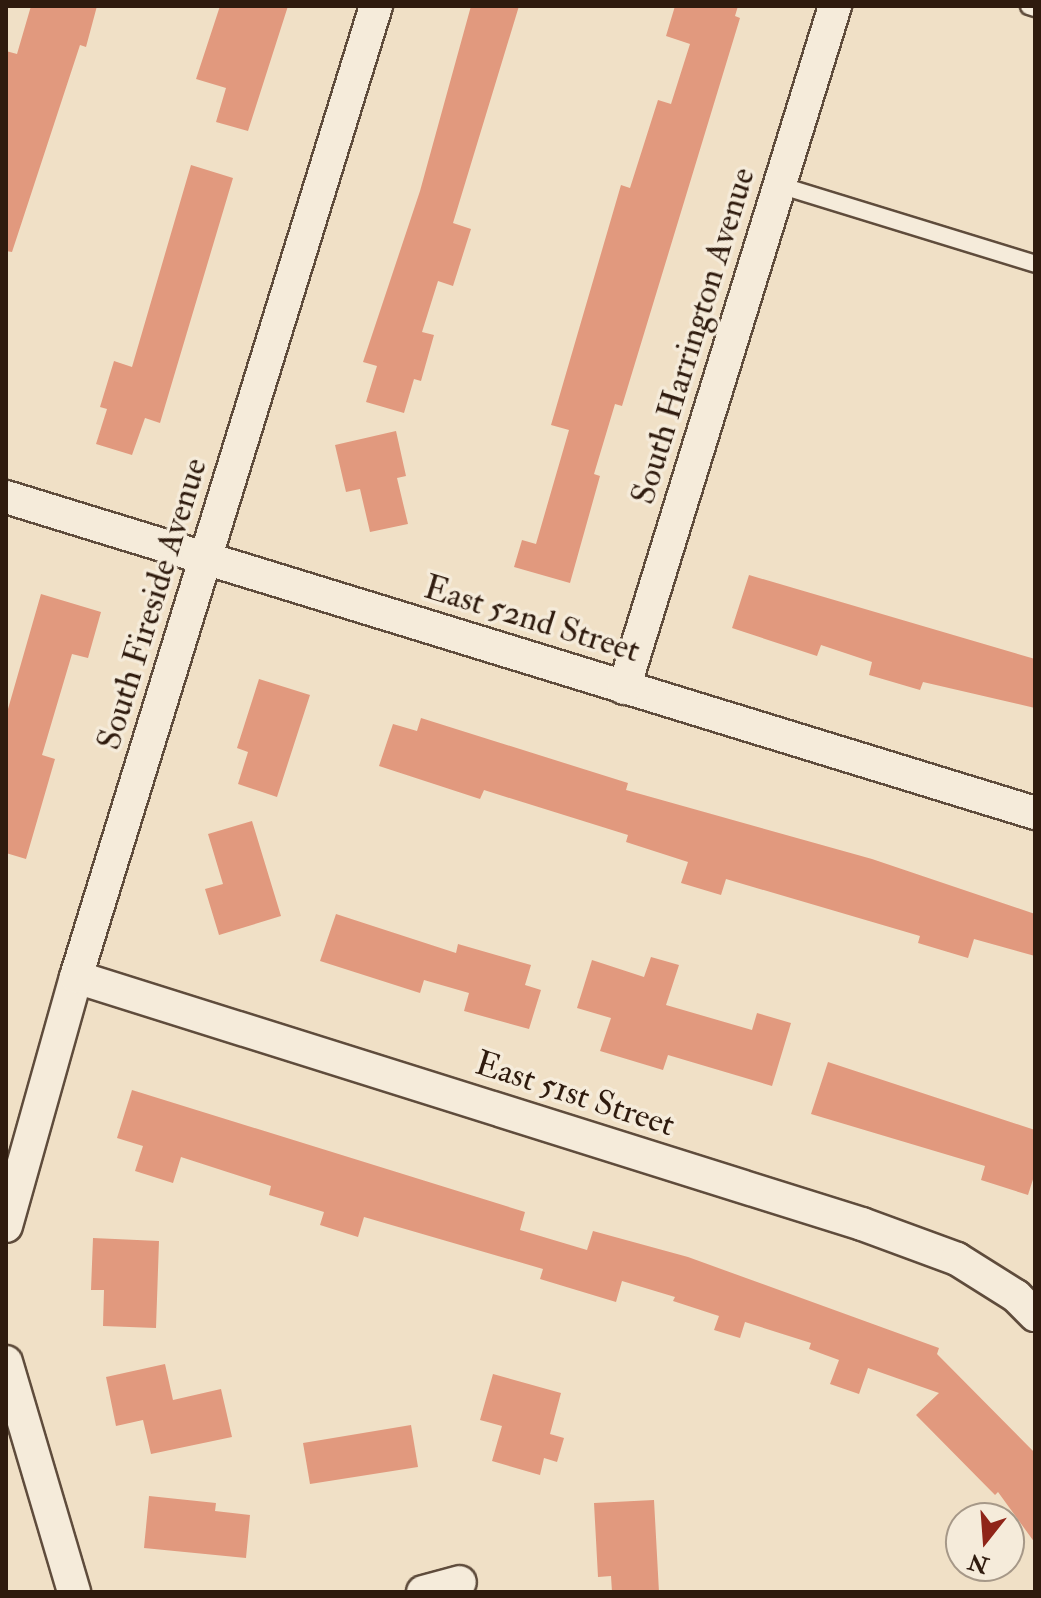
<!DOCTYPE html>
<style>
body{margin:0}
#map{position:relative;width:1041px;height:1598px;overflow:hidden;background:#f0e0c6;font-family:"IM FELL Double Pica",serif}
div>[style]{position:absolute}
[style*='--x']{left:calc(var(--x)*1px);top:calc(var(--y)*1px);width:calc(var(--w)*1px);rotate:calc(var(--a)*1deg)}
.building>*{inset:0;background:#e1997e}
.roads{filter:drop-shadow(2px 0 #5f4c3c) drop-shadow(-2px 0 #5f4c3c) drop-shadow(0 2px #5f4c3c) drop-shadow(0 -2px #5f4c3c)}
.lane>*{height:16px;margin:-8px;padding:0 8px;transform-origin:8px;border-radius:8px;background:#f5ebda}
.street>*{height:32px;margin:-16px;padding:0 16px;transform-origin:16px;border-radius:16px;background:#f5ebda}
span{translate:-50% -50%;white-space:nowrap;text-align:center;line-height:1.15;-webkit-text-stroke:7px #f5ebda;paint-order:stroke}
.street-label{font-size:34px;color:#2f1b0e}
.frame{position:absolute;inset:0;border:8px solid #2f1b0e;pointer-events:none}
.north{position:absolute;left:945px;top:1502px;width:80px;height:80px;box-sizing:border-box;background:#f5ebda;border:2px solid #a69888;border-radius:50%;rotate:197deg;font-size:22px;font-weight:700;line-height:32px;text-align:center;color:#2f1b0e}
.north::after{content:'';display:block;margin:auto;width:28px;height:36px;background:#8f2418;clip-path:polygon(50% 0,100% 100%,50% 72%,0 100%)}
</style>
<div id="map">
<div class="building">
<i style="clip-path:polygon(31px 6px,97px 6px,86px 47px,80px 45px,12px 252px,6px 251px,6px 51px,17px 54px)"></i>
<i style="clip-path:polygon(220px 6px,288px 6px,248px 131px,216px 122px,226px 88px,196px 79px)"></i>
<i style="clip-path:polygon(471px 6px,519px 6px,453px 223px,471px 229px,453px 286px,438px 281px,422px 332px,434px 335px,421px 381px,414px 379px,404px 413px,366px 402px,377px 366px,363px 362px,420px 191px)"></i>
<i style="clip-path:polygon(675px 6px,738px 6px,735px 16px,740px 18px,622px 406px,615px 404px,594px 474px,600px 476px,570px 583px,514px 567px,522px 540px,536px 544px,569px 430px,551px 425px,621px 185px,630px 188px,658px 100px,671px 104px,690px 44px,666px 36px)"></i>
<i style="clip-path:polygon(191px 165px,233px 178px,160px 423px,145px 418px,132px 455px,96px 444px,107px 409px,100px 407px,114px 361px,132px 367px)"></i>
<i style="clip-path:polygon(396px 431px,406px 476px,397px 478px,408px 524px,370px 532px,360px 489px,346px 492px,335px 445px)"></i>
<i style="clip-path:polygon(749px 575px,1035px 659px,1035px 708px,923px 682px,920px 690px,869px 675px,872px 662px,821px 645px,817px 656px,732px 628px)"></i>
<i style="clip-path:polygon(41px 594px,101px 612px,88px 658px,72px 654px,42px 755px,55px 759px,26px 859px,6px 853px,6px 716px)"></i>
<i style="clip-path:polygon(259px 679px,310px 695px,277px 797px,238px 784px,248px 752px,237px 748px)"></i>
<i style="clip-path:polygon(421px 718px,628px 783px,626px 790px,872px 859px,1035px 914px,1035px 956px,974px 939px,968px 958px,918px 943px,920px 936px,726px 879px,721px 895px,681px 883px,688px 862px,626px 842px,628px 835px,484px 790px,480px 799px,379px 766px,393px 724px,417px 731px)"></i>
<i style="clip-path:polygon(252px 821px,281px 916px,219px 935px,205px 889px,223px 884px,208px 834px)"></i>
<i style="clip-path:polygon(336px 914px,456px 953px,458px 944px,531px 965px,525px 985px,541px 990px,529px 1029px,464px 1011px,469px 993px,424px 980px,420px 993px,320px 961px)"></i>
<i style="clip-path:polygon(651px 957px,679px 965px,666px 1005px,752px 1030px,757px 1013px,791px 1023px,772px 1086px,668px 1055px,663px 1070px,600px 1051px,611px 1018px,577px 1008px,592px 960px,644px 977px)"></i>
<i style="clip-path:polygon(828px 1062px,1035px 1130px,1035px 1173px,1028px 1195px,981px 1180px,985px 1166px,811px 1114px)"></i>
<i style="clip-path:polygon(132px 1090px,525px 1212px,520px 1230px,587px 1250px,593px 1231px,688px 1257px,939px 1348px,937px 1354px,1035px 1453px,1035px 1543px,998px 1492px,995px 1495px,916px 1415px,939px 1393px,868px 1368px,859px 1394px,830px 1384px,839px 1360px,809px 1349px,811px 1343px,745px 1322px,740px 1338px,714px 1330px,719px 1316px,673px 1301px,675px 1297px,622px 1281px,616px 1302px,540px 1279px,543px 1269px,364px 1217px,358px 1237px,320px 1225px,324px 1212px,269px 1195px,271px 1186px,181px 1157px,173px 1183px,135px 1171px,143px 1146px,117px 1138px)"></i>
<i style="clip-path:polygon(93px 1238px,159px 1241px,156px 1328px,103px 1326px,104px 1290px,91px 1290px)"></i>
<i style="clip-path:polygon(165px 1364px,173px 1400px,221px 1389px,232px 1437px,151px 1454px,143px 1420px,116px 1426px,106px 1377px)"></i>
<i style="clip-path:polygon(493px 1374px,561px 1393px,550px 1434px,564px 1438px,557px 1462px,544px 1458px,540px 1475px,492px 1461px,502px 1426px,480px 1420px)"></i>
<i style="clip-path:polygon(411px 1425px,418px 1467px,310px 1484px,303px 1443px)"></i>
<i style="clip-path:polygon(149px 1496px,216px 1503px,215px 1511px,250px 1515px,246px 1558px,144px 1548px)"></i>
<i style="clip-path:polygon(654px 1500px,659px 1592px,612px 1592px,611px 1576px,598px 1577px,594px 1503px)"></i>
</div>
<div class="roads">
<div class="lane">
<i style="--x:1029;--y:6;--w:6;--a:18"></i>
<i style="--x:779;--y:185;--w:268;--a:17.1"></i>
</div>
<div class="street">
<i style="--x:6;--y:497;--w:1076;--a:17.07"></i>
<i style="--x:624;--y:688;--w:714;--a:-72.81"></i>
<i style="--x:76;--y:977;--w:824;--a:17.45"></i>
<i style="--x:862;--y:1224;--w:101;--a:20.2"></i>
<i style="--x:957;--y:1259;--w:70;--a:32.1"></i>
<i style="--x:1016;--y:1296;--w:27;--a:45"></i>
<i style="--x:6;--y:1226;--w:259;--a:-74.3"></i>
<i style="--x:76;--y:977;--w:1016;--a:-72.83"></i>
<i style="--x:6;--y:1362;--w:240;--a:73.5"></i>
<i style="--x:423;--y:1592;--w:38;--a:-15"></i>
</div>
</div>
<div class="street-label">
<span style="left:693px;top:336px;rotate:-73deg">South Harrington Avenue</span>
<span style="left:152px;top:604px;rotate:-73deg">South Fireside Avenue</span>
<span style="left:532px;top:619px;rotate:17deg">East 52nd Street</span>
<span style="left:575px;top:1094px;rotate:18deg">East 51st Street</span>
</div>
<div class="frame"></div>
<div class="north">N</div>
</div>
